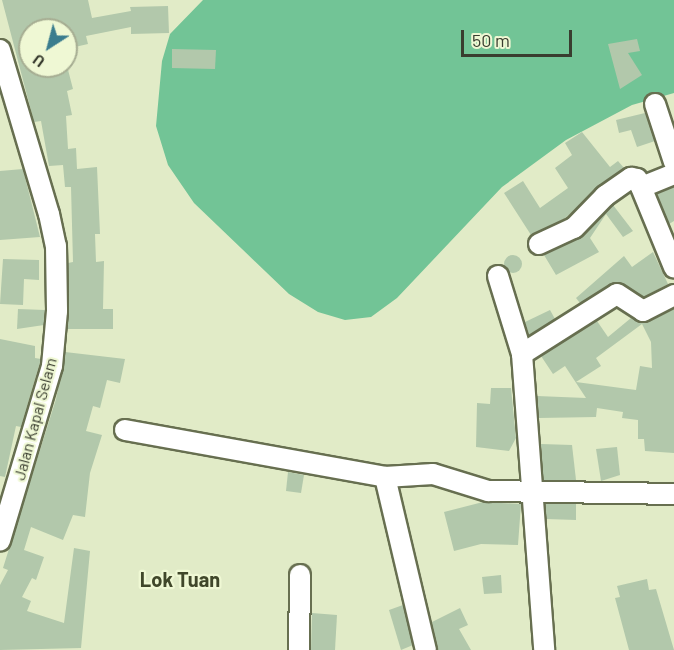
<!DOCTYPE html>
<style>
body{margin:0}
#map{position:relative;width:674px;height:650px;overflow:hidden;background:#e1ebc7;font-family:Barlow,sans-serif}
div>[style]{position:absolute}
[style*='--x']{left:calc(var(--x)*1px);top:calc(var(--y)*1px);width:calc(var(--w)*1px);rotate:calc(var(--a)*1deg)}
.water>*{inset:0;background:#72c496}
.building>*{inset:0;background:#b2c8ab}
.round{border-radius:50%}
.roads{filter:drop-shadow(2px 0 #676f50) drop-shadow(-2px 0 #676f50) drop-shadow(0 2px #676f50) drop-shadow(0 -2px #676f50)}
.minor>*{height:20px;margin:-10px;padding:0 10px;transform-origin:10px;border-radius:10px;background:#fff}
span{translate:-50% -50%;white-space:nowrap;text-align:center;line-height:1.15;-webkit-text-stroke:4.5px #eff8d4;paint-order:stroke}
.street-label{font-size:16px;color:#393d2f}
.quarter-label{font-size:20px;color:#40472a;font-weight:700}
.north{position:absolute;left:18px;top:18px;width:60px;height:60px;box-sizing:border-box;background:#eff8d4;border:2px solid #a6ad92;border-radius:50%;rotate:216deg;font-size:16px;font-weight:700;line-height:24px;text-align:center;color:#393d2f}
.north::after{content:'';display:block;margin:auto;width:21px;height:27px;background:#3a7d8e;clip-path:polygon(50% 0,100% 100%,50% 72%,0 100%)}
.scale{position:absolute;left:461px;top:30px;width:111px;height:27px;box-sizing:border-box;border:3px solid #393d2f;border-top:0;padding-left:8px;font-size:18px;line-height:21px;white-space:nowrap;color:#393d2f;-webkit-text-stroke:4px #eff8d4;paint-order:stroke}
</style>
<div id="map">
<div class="water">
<i style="clip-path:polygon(203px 0,674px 0,674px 93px,632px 105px,566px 140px,502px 187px,397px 298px,371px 317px,345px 320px,318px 312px,289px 294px,194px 203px,168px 165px,156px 126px,162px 61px,170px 34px)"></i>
</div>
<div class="building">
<i style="clip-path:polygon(2px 0,88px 0,92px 18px,131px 11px,130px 7px,168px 6px,169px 33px,131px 34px,131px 27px,86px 36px,88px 44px,66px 49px,66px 30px,30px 30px,30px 66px,67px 66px,73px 89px,67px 91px,72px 115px,66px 116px,68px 149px,76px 148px,77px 169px,97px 167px,100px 234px,95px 234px,96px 262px,104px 261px,103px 309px,113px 309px,113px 329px,67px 329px,68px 263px,73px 262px,71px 187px,65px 187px,63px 165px,49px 166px,41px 121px,34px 122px)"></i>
<i style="clip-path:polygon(637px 39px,640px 51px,628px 53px,642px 75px,620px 89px,608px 44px)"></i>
<i style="clip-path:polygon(172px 49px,216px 50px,215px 69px,172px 68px)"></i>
<i style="clip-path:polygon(645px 113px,655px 141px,637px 147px,631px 130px,619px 133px,616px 120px)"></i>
<i style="clip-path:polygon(582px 132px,610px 167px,618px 161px,624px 168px,564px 219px,531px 235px,504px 193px,523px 181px,540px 208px,568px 188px,555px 168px,572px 155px,565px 143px)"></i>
<i style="clip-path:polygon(23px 169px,40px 237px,0 240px,0 171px)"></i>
<i style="clip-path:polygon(674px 187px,674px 221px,669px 224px,657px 194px)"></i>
<i style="clip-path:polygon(613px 205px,633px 231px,623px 237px,606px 214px,590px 238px,599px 252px,556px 275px,544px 255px,582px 237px)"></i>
<i style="clip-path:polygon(653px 252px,668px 284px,644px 297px,616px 282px,580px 303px,576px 298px,624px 256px,632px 267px)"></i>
<i class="round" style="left:504px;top:255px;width:18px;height:18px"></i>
<i style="clip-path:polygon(3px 259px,39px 260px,39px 280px,24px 279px,23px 305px,0 304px)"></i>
<i style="clip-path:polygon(18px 309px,45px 310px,44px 325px,17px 329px)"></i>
<i style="clip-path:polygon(evenodd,674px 309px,674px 453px,645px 451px,644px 439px,638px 439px,638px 420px,622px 418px,623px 412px,597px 408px,596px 417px,539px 418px,537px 396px,586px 398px,565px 366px,553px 374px,541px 356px,597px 321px,608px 337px,631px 318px,648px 322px,674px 309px,642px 324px,651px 342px,652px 368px,640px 366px,636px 390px,576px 382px,601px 366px,596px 358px,642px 324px)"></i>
<i style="clip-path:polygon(550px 310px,555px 319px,529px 335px,525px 322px)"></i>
<i style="clip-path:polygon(0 339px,35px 346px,35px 358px,41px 359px,21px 427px,16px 426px,5px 477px,0 476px)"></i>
<i style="clip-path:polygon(65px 352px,125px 359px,120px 383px,107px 380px,100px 408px,93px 406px,86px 431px,102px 435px,90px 473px,85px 517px,73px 515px,63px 540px,31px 527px,24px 550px,44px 557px,36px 580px,32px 578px,22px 597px,31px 601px,27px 611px,64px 623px,74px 548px,90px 551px,81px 648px,0 650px,0 585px,8px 570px,3px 568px,56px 399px)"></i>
<i style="clip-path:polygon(491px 388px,511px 388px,516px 438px,509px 451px,476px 447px,477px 403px,490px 404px)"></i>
<i style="clip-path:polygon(541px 444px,572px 445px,576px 480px,543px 480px)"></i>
<i style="clip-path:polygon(617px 447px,620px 475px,601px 481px,596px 449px)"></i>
<i style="clip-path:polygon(288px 472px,304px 475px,301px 493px,286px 491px)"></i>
<i style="clip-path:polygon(483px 502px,521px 504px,518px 545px,481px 544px,454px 551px,444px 512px)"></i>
<i style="clip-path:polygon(545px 504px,576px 504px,576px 520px,546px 519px)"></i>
<i style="clip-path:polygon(501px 575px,502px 593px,484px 594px,482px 577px)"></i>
<i style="clip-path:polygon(647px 579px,649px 590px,656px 589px,674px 650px,629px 650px,615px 598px,620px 597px,617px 586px)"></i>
<i style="clip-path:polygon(403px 605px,413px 645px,401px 650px,389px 610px)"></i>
<i style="clip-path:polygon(460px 608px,468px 625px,459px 629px,471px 650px,438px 650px,432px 622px)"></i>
<i style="clip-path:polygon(312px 613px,337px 615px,335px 650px,311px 650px)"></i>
</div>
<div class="roads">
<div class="minor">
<i style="--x:0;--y:50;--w:171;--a:73.4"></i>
<i style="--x:49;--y:214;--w:33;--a:78"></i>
<i style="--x:56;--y:246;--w:65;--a:89.1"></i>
<i style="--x:57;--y:311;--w:55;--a:95.2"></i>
<i style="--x:52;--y:366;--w:182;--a:106.6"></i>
<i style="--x:655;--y:104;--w:61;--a:71.9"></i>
<i style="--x:674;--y:174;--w:35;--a:158"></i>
<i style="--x:641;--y:187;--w:87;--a:67.6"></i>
<i style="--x:539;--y:244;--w:38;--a:-25"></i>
<i style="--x:574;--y:228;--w:45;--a:-45.9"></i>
<i style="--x:605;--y:196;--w:32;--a:-35"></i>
<i style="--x:631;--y:178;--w:6;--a:9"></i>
<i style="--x:637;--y:179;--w:9;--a:63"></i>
<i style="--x:498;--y:276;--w:82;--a:72.9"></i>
<i style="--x:522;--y:354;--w:297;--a:85.7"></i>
<i style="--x:522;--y:354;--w:112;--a:-32.3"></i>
<i style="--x:617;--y:294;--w:31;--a:33"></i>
<i style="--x:643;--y:311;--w:35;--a:-27"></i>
<i style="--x:125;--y:430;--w:264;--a:10.2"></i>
<i style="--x:385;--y:477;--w:48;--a:-3.6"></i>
<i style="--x:433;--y:474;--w:58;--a:17.2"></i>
<i style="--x:488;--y:491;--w:186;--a:0.9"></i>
<i style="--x:385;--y:477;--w:178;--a:76.7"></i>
<i style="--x:299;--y:650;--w:75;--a:-89.2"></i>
</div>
</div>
<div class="street-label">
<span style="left:35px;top:419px;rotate:-75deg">Jalan Kapal Selam</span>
</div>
<div class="quarter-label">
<span style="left:180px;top:579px">Lok Tuan</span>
</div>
<div class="north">U</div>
<div class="scale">50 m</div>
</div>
